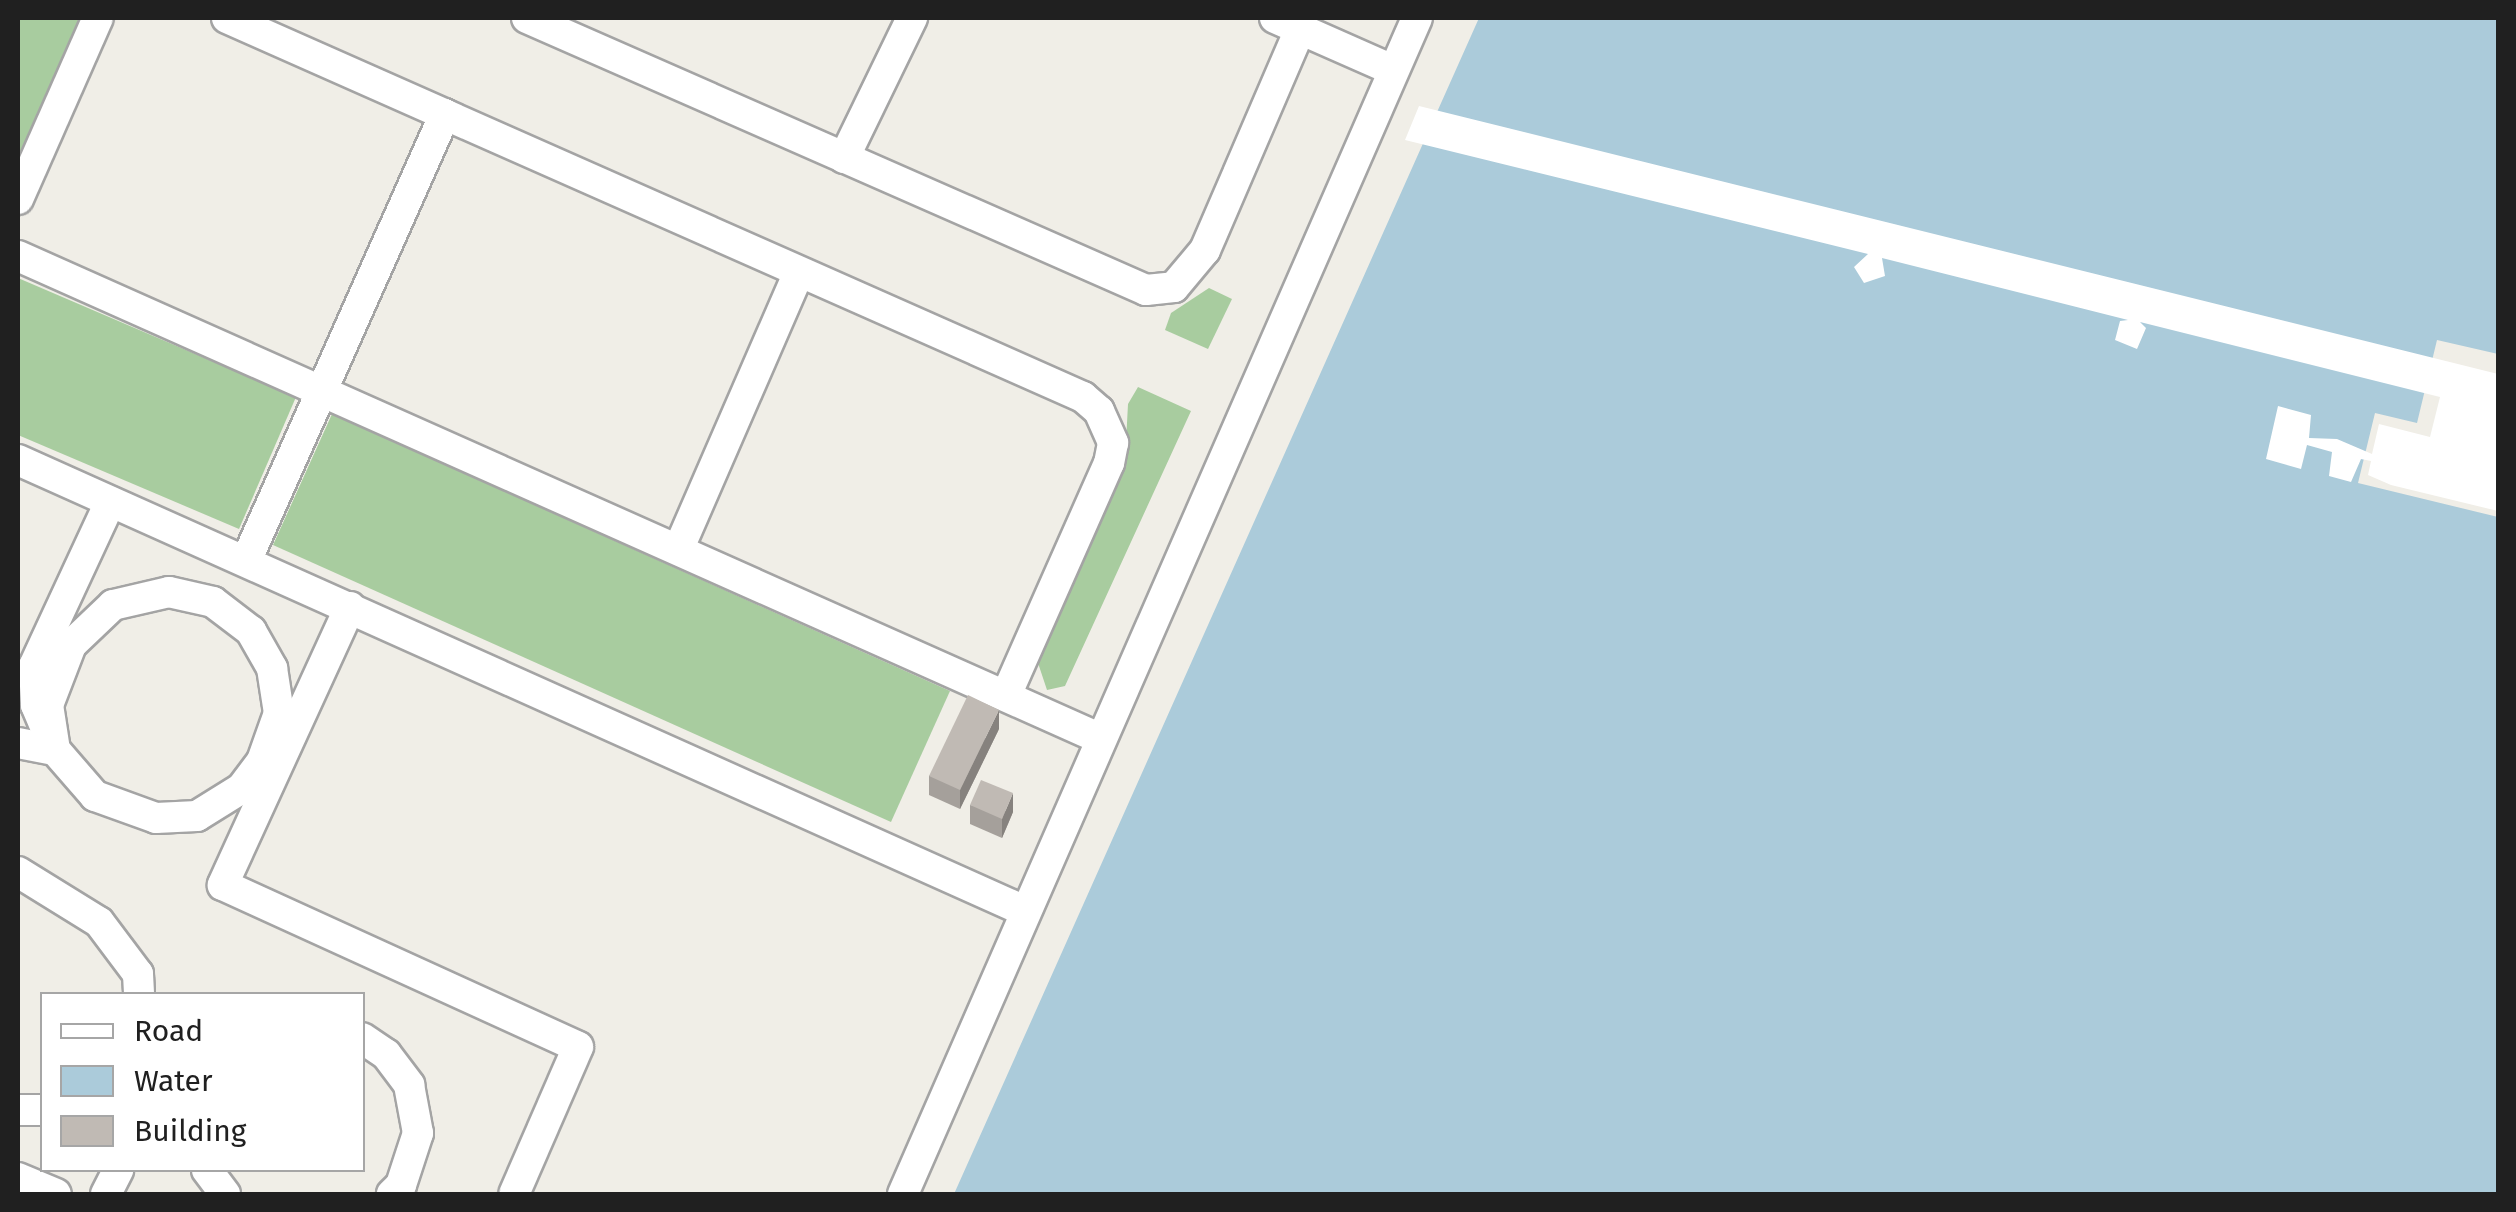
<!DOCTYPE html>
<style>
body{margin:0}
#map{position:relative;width:2516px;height:1212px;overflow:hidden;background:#f0eee7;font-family:"Fira Sans",sans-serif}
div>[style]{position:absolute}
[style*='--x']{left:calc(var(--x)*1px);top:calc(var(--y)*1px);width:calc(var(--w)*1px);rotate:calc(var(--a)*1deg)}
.forest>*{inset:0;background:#a8cc9f}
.water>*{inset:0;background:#abcbda}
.pier>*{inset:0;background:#fff}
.roads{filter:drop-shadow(2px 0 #a4a4a4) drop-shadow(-2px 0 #a4a4a4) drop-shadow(0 2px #a4a4a4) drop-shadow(0 -2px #a4a4a4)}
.minor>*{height:30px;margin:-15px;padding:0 15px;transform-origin:15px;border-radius:15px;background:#fff}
.wall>*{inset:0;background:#a5a09b}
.shaded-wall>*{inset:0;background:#86827e}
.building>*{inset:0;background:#c0bab4}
span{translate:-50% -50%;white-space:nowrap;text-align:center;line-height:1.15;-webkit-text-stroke:8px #fff;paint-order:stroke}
.frame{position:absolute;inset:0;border:20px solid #202020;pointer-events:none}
.legend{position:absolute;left:40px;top:992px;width:325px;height:180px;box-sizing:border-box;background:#fff;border:2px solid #a6a6a6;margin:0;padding:12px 18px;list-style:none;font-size:30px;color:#202020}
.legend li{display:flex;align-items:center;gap:20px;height:50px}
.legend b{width:50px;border:2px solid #a6a6a6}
</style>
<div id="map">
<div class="forest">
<i style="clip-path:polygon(18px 18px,80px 18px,18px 159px)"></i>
<i style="clip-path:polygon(18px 278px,296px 397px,239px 529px,18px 435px)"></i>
<i style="clip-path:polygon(1209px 288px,1232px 299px,1208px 349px,1165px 330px,1171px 313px)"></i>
<i style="clip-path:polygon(1138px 387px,1191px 411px,1065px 686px,1047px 690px,1036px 657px,1125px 461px,1128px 404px)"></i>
<i style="clip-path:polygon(332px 414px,950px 691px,891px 822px,273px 545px)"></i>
</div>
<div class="water">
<i style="clip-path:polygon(1479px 18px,2498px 18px,2498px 354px,2437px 340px,2417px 423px,2375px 413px,2358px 483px,2498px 517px,2498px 1194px,954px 1194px)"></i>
</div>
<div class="pier">
<i style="clip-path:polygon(1419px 106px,2498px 374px,2498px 511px,2391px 485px,2368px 475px,2371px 461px,2361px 459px,2351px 482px,2329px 476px,2332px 452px,2307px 445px,2301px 469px,2266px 459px,2278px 406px,2311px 415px,2309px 438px,2337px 439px,2372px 454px,2379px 424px,2430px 437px,2440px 397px,2140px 322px,2146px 328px,2137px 349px,2115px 340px,2120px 321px,2128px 320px,1882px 258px,1885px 276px,1864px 283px,1854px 267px,1868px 254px,1405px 140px)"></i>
</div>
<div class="roads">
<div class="minor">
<i style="--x:227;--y:18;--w:936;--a:23.88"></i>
<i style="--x:1083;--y:397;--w:21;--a:41"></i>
<i style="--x:1099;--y:411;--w:35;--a:66"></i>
<i style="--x:1113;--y:443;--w:20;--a:101"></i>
<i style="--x:1109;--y:463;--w:254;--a:113.9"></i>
<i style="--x:527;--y:18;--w:676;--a:23.72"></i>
<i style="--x:1146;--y:290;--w:28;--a:-6"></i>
<i style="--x:1174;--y:287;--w:48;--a:-50"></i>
<i style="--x:1205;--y:250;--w:241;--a:-66.7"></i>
<i style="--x:1275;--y:18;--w:129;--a:23.8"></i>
<i style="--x:844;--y:158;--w:156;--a:-64.1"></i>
<i style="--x:18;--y:199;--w:198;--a:-66.2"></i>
<i style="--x:18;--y:256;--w:1184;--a:24.03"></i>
<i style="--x:18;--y:460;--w:1103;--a:24.13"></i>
<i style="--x:679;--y:548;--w:301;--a:-66.5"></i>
<i style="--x:246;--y:561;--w:489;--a:-66"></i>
<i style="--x:350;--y:607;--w:306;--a:114.6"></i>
<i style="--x:223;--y:885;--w:390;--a:24.5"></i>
<i style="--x:578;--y:1047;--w:160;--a:113.5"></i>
<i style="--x:18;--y:743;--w:38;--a:11"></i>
<i style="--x:55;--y:750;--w:46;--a:-98.8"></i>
<i style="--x:48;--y:705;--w:64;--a:-69"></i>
<i style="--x:71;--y:645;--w:58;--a:-43.6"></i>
<i style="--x:113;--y:605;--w:57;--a:-13.1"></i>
<i style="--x:169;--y:592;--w:45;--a:12.8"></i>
<i style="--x:213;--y:602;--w:48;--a:37.3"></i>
<i style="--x:251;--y:631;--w:43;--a:60.4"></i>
<i style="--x:272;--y:668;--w:46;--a:81.2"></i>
<i style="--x:279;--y:713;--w:51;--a:109.5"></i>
<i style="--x:262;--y:761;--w:34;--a:127"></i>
<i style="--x:242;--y:788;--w:53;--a:148.1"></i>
<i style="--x:197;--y:816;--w:41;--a:177.2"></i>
<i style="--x:156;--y:818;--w:65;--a:-160.2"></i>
<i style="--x:95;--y:796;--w:61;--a:-131"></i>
<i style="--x:55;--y:750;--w:49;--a:-112.9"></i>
<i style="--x:36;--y:705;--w:39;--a:-93"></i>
<i style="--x:34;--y:666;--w:181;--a:-65.1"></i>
<i style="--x:18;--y:872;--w:95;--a:31.7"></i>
<i style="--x:99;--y:922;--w:65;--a:53.1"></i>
<i style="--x:138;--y:974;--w:20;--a:87"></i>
<i style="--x:362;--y:1038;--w:29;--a:34"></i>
<i style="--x:386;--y:1054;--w:39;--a:53"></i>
<i style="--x:409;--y:1085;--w:49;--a:79.4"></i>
<i style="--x:418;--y:1133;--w:55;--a:108.1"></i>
<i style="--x:401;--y:1185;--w:13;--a:135"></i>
<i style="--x:18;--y:1110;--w:24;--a:0"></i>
<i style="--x:207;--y:1170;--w:30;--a:53"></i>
<i style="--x:18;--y:1178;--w:41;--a:22.8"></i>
<i style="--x:106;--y:1194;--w:27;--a:-63"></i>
<i style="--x:903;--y:1194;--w:1283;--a:-66.39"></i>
</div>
</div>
<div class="wall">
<i style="clip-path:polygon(999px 729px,960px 809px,929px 795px,929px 776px)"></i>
<i style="clip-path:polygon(970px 805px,1013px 812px,1002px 838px,970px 824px)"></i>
</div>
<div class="shaded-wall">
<i style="clip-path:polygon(999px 710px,999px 729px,960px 809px,960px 790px)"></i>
<i style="clip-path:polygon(1013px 793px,1013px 812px,1002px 838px,1002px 819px)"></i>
</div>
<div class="building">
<i style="clip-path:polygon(968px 695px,999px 710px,960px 790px,929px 776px)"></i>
<i style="clip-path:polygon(981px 780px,1013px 793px,1002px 819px,970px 805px)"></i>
</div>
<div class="frame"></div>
<ul class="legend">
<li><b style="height:12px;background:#fff"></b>Road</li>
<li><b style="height:28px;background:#abcbda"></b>Water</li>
<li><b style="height:28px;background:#c0bab4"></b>Building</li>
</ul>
</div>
